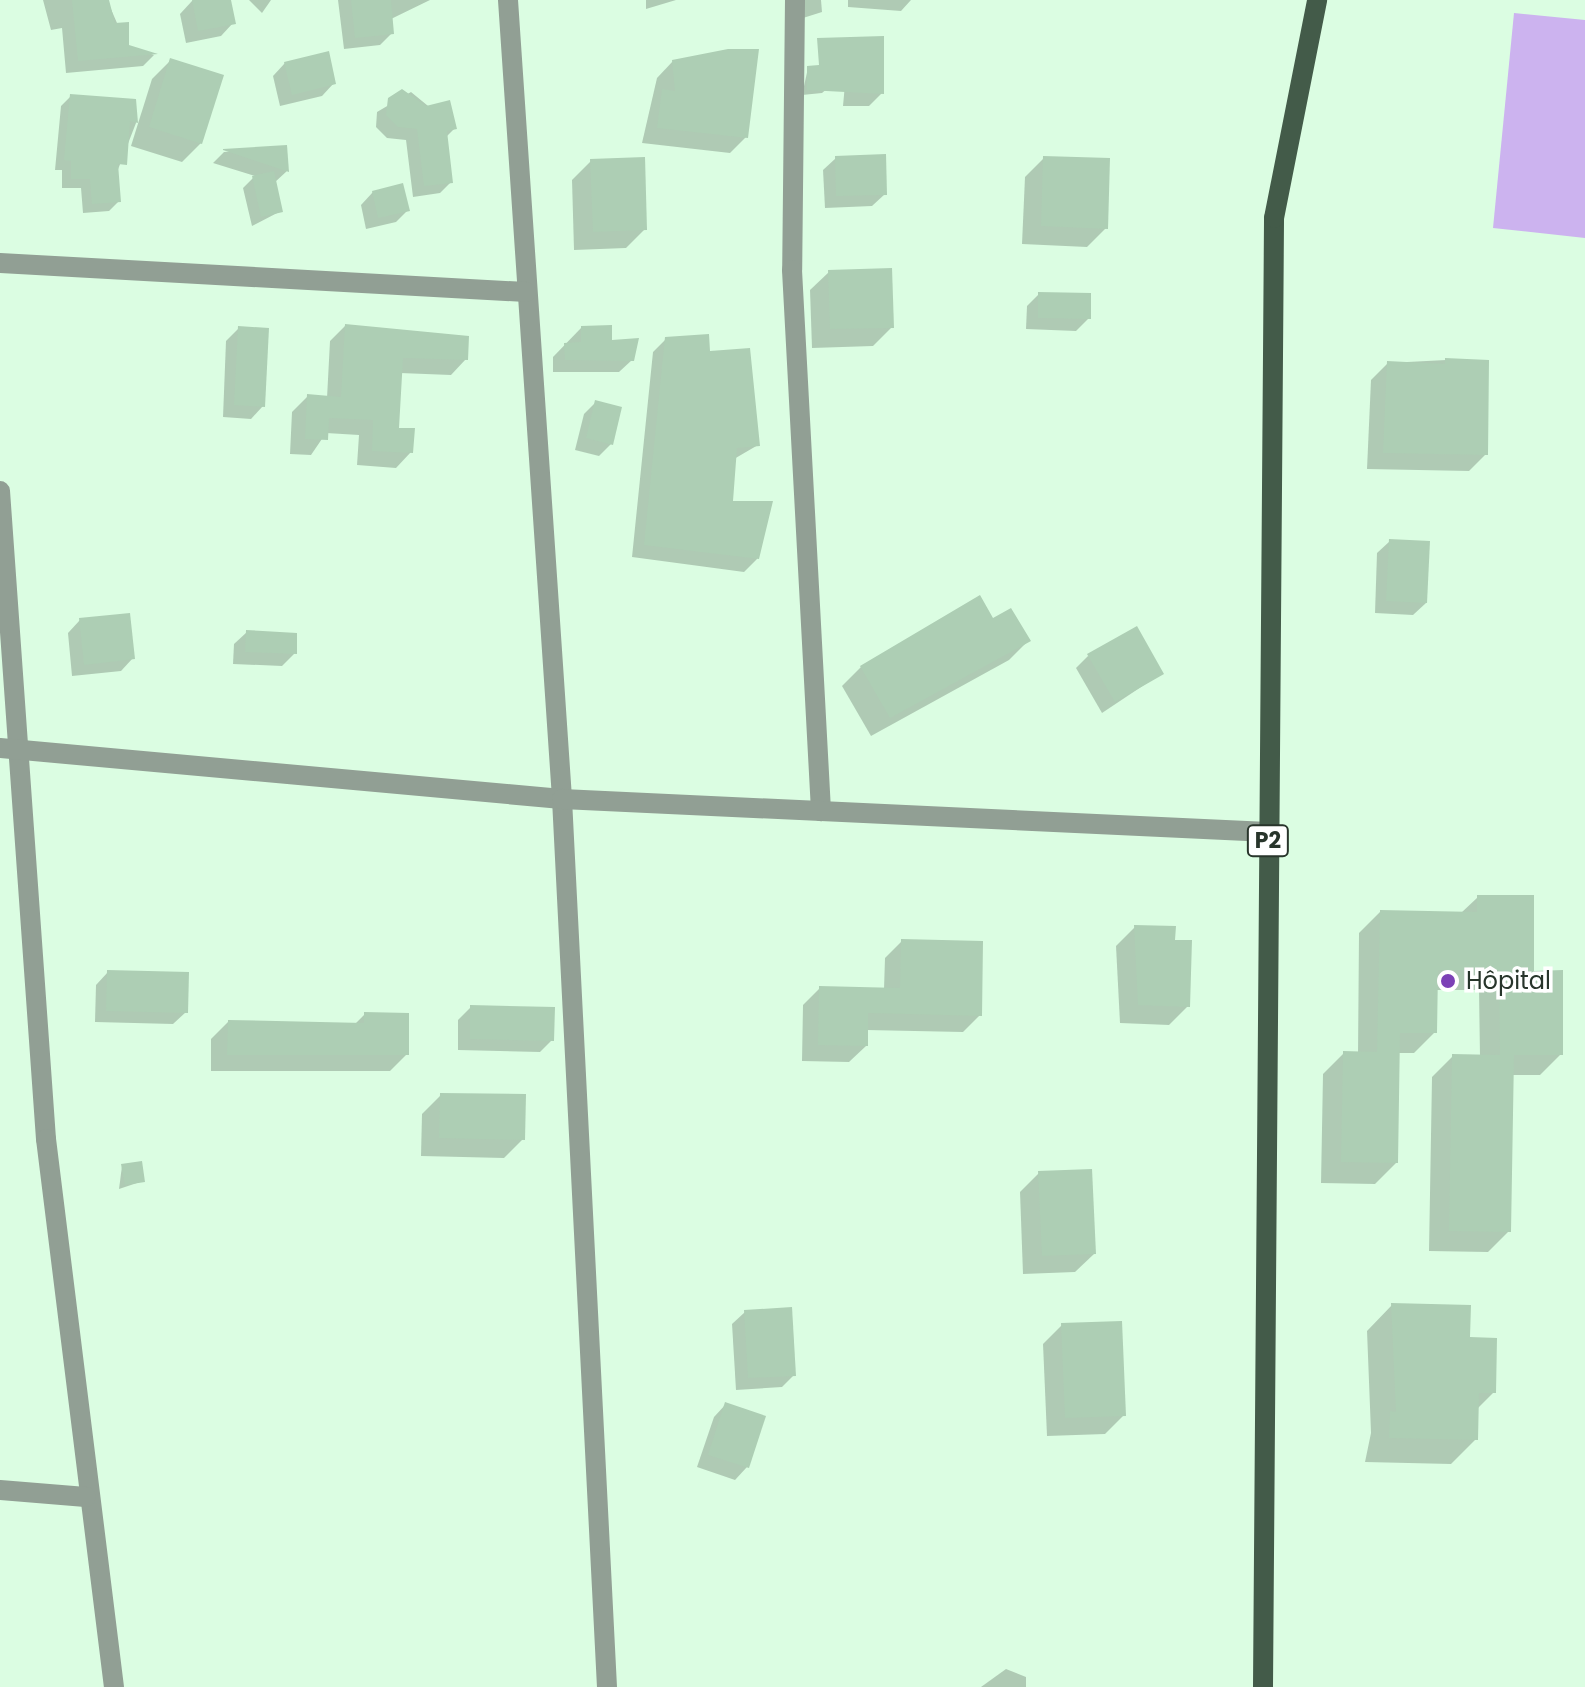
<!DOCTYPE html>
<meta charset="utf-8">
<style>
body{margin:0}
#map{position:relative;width:1585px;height:1687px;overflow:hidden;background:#dbfde2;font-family:Poppins,sans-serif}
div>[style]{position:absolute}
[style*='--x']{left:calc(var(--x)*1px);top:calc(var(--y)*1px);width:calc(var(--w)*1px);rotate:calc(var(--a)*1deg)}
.green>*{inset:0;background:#ccb3ef}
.shadow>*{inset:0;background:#0003}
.building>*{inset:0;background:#adceb4}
.minor>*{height:20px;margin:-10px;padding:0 10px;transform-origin:10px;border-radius:10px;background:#919f94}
.primary>*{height:20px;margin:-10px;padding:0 10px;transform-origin:10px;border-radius:10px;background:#435b49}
.dots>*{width:22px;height:22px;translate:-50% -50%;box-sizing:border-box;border:4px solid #fff;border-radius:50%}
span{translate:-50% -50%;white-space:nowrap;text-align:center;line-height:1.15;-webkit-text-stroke:7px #fff;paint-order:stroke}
.shield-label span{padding:2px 6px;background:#fff;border:2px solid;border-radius:6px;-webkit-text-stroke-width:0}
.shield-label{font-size:22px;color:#28352b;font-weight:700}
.poi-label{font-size:24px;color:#28352b}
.left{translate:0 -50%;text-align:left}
</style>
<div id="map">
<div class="green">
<i style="clip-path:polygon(1514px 13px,1585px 20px,1585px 238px,1493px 228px)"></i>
</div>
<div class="shadow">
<i style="clip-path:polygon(43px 0,107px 0,127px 46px,154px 55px,143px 66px,66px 73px,62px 28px,51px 30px)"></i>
<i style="clip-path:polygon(229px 0,233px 23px,221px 36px,186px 43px,180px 14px,192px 1px)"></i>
<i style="clip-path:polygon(249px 0,271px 0,262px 13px)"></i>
<i style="clip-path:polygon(338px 0,430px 0,391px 19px,392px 33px,380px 45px,344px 49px)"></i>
<i style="clip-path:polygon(646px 0,676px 0,646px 9px)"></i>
<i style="clip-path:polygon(800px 0,821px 0,822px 12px,803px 18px)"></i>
<i style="clip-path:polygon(848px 0,951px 0,911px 0,901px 11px,848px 7px)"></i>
<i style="clip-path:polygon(848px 51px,882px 93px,869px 106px,843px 106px)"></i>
<i style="clip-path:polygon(171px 60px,201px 143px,182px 162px,131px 146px,152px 79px)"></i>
<i style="clip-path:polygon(673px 61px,746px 137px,730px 153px,642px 143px,657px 78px)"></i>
<i style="clip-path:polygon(285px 63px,334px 83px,322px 96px,280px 106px,273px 76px)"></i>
<i style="clip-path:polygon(808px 68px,828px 88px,822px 93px,802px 95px)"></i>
<i style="clip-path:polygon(411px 92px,455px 128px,445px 138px,451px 182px,440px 193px,413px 197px,406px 140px,387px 138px,376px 127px,377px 112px)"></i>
<i style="clip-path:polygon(71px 96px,134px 100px,136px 123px,117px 172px,119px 201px,109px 211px,83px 213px,81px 188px,62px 188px,62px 170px,55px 170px,61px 106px)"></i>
<i style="clip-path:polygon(285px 147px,287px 171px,274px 183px,281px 211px,252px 226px,243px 188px,255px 176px,213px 163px,224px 152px)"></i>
<i style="clip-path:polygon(836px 158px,885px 194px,872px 206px,825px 208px,823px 170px)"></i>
<i style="clip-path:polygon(1044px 158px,1106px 228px,1087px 247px,1022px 244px,1025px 177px)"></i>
<i style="clip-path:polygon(591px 161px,645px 229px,626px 248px,574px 250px,572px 180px)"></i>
<i style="clip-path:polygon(373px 192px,408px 210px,396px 222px,366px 229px,361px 205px)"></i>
<i style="clip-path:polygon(829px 272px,892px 327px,873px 346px,812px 348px,810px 290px)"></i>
<i style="clip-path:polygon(1039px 294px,1089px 318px,1076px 331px,1026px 329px,1027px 306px)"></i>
<i style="clip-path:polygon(345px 326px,466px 359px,451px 375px,400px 373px,397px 429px,411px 452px,396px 468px,357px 465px,359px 435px,326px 433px,311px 455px,290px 454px,292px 412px,308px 396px,327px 398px,330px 341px)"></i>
<i style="clip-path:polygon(582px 327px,610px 342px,632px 360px,619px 372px,553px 372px,553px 357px)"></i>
<i style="clip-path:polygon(239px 328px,263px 406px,251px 419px,223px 417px,226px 341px)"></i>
<i style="clip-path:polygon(666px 339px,708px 353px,758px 445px,734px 459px,731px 503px,771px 503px,757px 559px,744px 572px,632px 557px,653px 352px)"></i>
<i style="clip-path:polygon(1446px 360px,1486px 454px,1469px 471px,1367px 469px,1371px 380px,1388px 363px)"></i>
<i style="clip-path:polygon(596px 402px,611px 444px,599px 456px,575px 450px,584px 414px)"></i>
<i style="clip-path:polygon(1390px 541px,1426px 603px,1413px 615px,1375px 613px,1377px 553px)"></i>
<i style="clip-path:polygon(80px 620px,133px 658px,121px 671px,72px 676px,68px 633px)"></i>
<i style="clip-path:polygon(992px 621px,1028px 641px,1009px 660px,871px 736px,842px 686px,861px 667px)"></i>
<i style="clip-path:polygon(247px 632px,295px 653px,282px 666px,233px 664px,234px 644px)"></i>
<i style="clip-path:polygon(1088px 656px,1162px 673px,1102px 713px,1076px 668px)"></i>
<i style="clip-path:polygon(1478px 897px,1532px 973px,1561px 1054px,1540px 1075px,1512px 1075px,1509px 1231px,1488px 1252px,1429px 1251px,1432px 1077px,1453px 1056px,1480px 1057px,1479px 990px,1436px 990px,1435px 1032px,1414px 1053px,1398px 1053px,1396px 1163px,1375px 1184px,1321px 1183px,1323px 1074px,1344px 1053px,1358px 1054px,1359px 933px,1380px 912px,1461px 913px)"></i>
<i style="clip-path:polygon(1135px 927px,1173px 942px,1188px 1006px,1169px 1025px,1120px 1023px,1116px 946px)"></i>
<i style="clip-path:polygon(902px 941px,980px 1015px,963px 1032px,866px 1030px,866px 1046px,849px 1062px,802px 1061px,803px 1005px,820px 988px,884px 989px,885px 958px)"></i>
<i style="clip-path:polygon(108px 972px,186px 1012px,173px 1024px,95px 1022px,96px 985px)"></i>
<i style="clip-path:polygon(471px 1007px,552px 1040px,540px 1052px,458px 1050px,458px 1020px)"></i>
<i style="clip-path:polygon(365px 1014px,407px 1054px,390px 1071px,211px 1071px,211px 1039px,228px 1022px,354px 1025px)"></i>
<i style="clip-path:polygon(441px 1095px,523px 1139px,504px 1158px,421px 1156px,422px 1114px)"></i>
<i style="clip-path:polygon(122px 1166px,143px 1181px,119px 1189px)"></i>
<i style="clip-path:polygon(1039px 1173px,1094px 1254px,1075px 1272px,1023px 1274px,1020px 1192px)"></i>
<i style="clip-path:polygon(1392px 1305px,1468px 1339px,1494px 1392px,1477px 1409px,1476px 1439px,1451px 1464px,1365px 1462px,1371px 1433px,1367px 1331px)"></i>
<i style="clip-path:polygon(745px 1312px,794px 1375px,782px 1387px,736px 1390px,732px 1324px)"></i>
<i style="clip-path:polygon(1062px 1325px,1124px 1415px,1105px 1434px,1047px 1436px,1043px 1344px)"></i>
<i style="clip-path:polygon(726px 1404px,747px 1467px,735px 1480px,697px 1467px,714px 1417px)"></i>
<i style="clip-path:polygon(1006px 1669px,1026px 1677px,1026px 1687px,981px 1687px)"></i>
</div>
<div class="building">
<i style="clip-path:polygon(72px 0,109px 0,115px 23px,129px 22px,129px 45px,158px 54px,78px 61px)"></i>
<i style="clip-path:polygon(192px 0,231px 0,236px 24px,198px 31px)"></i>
<i style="clip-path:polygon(351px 0,391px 0,394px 34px,355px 38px)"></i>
<i style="clip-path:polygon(884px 36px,884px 94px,807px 90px,807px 66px,819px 65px,817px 38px)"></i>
<i style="clip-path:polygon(728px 49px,759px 49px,748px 138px,657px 128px,662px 89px,675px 91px,672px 60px)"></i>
<i style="clip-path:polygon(329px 51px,336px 84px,292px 95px,284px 62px)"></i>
<i style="clip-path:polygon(170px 58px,224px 75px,202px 144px,149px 127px)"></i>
<i style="clip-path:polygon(402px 89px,426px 106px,450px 100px,457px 129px,447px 131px,453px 183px,424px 186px,417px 129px,398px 127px,386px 115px,388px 98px)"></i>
<i style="clip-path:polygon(70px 94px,136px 99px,138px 123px,130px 121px,127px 165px,118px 164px,121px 202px,92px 204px,90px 179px,71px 179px,71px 161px,64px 160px)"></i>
<i style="clip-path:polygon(287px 145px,289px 172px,223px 150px,223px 149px)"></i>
<i style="clip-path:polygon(886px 154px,887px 195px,836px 196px,835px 156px)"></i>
<i style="clip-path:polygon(1043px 156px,1110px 158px,1108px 229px,1041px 226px)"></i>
<i style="clip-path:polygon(645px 157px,647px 230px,593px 232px,590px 159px)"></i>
<i style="clip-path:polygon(274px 171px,283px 212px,261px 217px,252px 176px)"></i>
<i style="clip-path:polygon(403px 183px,410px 211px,378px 218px,372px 191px)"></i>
<i style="clip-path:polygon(892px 268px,894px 328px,830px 329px,828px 270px)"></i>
<i style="clip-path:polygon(1038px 292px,1091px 293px,1091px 319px,1038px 318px)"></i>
<i style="clip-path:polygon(345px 324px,469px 336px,468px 360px,403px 358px,399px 428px,415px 428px,413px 453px,372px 451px,373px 420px,329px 418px,328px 440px,305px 439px,307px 394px,341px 397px)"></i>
<i style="clip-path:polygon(612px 325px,612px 340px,639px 338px,634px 361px,565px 360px,564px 343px,581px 342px,581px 326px)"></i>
<i style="clip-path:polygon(238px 326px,269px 328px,265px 407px,234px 405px)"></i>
<i style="clip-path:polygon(709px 334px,710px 351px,750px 348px,760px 446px,737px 448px,733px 501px,773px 501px,759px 559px,644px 545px,665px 337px)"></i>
<i style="clip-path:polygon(1445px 358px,1489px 360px,1488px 455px,1383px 453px,1387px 361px,1445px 364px)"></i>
<i style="clip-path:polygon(595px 400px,622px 407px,613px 445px,586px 438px)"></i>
<i style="clip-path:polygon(1389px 539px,1430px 541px,1427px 603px,1386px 601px)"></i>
<i style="clip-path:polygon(980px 595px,993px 618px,1011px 608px,1031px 641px,890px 718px,860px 666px)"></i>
<i style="clip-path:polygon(130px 613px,135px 659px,84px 665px,79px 618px)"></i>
<i style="clip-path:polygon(1137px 626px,1164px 674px,1115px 702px,1087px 654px)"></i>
<i style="clip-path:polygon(246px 630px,297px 633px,297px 654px,245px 652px)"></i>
<i style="clip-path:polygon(1477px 895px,1534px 895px,1534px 971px,1563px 970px,1563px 1055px,1514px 1055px,1511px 1232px,1449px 1231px,1452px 1054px,1500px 1055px,1499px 970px,1438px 970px,1437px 1033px,1400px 1033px,1398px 1163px,1341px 1162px,1343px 1051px,1377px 1052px,1380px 910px,1477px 912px)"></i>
<i style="clip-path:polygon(1134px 925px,1176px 926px,1175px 940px,1192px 940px,1190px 1007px,1138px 1005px)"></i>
<i style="clip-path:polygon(901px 939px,983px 941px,982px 1016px,868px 1013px,868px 1046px,818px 1045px,819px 986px,900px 988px)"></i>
<i style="clip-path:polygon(107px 970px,189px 972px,188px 1013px,106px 1011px)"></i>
<i style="clip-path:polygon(470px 1005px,555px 1007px,554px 1041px,470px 1039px)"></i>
<i style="clip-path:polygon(364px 1012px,409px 1013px,409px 1055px,227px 1055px,228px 1020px,364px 1023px)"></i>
<i style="clip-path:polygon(440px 1093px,526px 1094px,525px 1140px,439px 1138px)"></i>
<i style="clip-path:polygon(142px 1161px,145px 1182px,125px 1185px,121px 1164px)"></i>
<i style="clip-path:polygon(1092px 1169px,1096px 1254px,1042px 1256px,1038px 1171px)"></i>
<i style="clip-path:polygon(1391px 1303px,1471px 1305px,1470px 1337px,1497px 1338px,1496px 1393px,1479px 1393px,1478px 1440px,1389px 1438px,1390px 1411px,1396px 1412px)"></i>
<i style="clip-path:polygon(792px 1307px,796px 1376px,748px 1378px,744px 1310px)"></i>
<i style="clip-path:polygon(1122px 1321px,1126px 1416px,1065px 1418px,1061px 1323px)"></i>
<i style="clip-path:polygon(725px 1402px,766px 1416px,749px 1468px,708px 1455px)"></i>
</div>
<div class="minor">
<i style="--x:508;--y:0;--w:801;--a:86.13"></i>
<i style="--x:562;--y:799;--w:889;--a:87.1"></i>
<i style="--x:795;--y:0;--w:270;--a:90.6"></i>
<i style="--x:792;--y:270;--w:542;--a:86.93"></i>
<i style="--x:0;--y:263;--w:527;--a:3.16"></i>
<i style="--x:0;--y:491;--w:650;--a:85.94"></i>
<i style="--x:46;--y:1139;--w:552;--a:82.93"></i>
<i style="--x:0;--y:748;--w:564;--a:5.19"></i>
<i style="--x:562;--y:799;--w:707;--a:2.68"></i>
<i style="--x:0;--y:1490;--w:86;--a:4.7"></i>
</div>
<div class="primary">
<i style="--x:1263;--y:1687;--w:1469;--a:-89.57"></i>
<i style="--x:1274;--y:218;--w:222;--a:-78.8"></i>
</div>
<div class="dots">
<i style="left:1448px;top:981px;background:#7c41b6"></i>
</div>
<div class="shield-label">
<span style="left:1268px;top:841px">P2</span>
</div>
<div class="poi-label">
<span class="left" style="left:1466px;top:981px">Hôpital</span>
</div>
</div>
